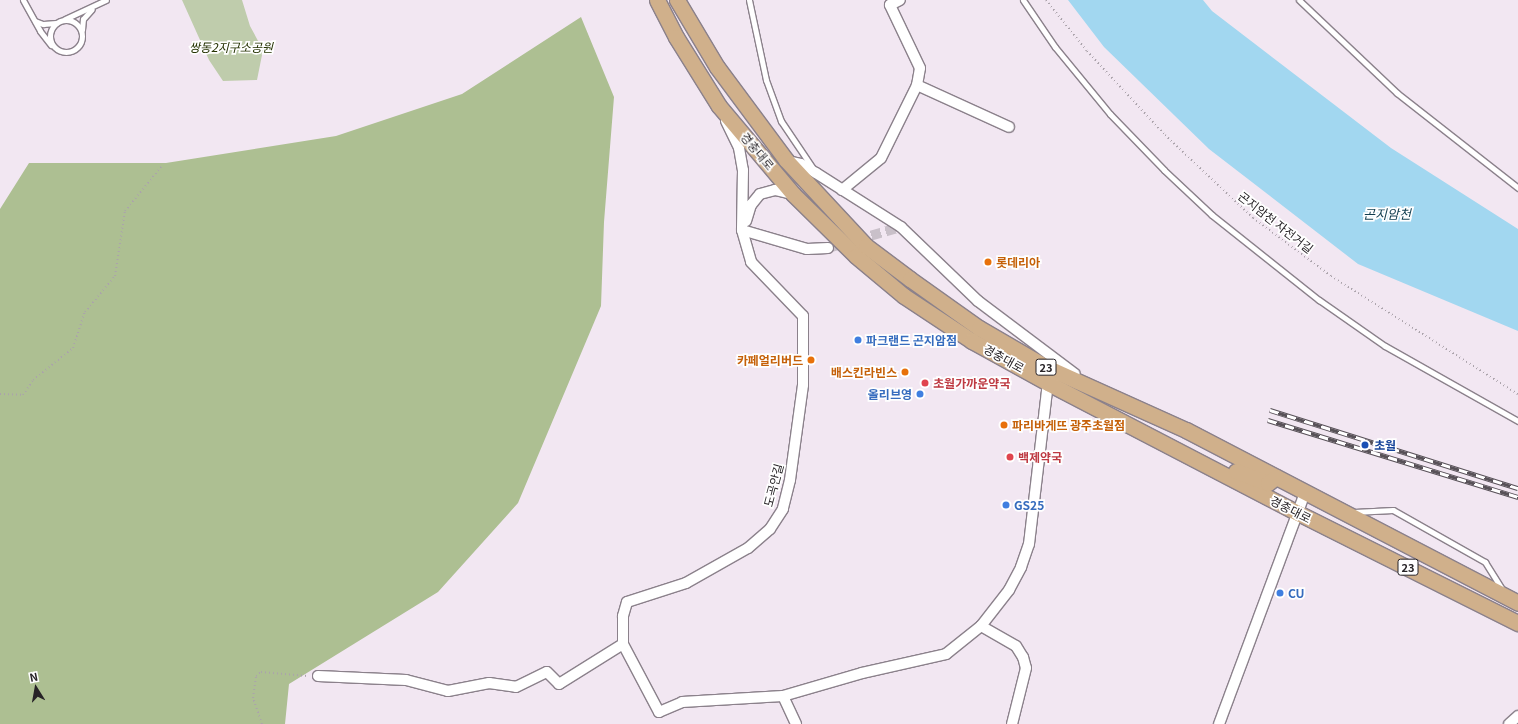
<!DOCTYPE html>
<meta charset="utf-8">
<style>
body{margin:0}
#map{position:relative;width:1518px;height:724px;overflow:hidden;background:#f2e7f2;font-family:Georgia,"Noto Sans KR",serif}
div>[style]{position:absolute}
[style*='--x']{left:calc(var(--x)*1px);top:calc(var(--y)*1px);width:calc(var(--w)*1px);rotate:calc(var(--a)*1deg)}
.green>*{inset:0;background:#bfccac}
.forest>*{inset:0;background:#adbf92}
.water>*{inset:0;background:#a2d7f0}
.minor-tunnel>*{height:10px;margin-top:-5px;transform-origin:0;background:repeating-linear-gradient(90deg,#c9c0c9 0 10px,transparent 0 15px)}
.path>*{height:2px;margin-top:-1px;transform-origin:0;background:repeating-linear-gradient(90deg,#aba3ab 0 1px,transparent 0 4px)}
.roads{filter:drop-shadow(1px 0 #8b818b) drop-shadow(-1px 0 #8b818b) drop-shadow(0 1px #8b818b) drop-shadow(0 -1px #8b818b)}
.service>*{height:5px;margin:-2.5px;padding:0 2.5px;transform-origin:2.5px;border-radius:2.5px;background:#fff}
.service>.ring{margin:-2.5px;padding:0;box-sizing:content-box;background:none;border:5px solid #fff;border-radius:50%}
.minor>*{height:10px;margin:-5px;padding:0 5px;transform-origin:5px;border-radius:5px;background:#fff}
.primary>*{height:15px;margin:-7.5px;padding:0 7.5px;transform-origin:7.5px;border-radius:7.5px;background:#d0b08b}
.rail>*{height:4.5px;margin-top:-2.25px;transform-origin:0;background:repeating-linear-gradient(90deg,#fff 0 9px,#585258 0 18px);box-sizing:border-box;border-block:1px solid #585258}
.dots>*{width:11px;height:11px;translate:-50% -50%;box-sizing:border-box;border:2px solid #fff;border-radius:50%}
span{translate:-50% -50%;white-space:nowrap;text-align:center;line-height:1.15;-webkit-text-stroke:3.5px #fff;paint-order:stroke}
.shield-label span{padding:1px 3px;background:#fff;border:1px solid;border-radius:3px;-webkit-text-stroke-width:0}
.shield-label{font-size:11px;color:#272327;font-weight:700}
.park-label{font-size:12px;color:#233100;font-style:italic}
.street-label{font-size:12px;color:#272327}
.food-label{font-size:12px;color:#c56008;font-weight:700}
.left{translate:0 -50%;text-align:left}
.right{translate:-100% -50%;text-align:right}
.shop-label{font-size:12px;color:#366cbe;font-weight:700}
.health-label{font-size:12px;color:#be3a42;font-weight:700}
.transit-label{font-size:12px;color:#164399;font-weight:700}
.water-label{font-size:13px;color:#0f3c4e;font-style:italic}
.north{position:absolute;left:16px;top:668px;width:40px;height:40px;-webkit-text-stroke:3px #fff;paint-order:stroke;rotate:349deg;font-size:11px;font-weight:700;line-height:16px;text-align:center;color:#272327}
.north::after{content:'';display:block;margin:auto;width:14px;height:18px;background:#272327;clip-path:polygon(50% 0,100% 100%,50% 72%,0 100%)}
</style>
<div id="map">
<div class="green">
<i style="clip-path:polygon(182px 0,242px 0,250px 26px,263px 50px,257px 80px,223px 81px,209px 60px)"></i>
</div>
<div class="forest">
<i style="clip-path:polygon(581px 17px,614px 97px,604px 222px,601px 306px,518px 503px,438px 592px,289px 684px,285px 724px,0 724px,0 209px,29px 163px,166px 163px,336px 136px,462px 94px)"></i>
</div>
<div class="water">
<i style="clip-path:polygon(1068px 0,1203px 0,1212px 11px,1391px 148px,1518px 229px,1518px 331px,1358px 264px,1209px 149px,1104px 47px)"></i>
</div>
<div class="minor-tunnel">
<i style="--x:828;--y:248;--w:76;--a:-16"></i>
</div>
<div class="path">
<i style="--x:1046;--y:0;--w:65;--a:51.2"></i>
<i style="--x:1087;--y:51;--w:115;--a:47.1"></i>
<i style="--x:1165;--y:135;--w:121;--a:43.3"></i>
<i style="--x:1253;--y:218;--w:97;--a:36.6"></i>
<i style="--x:1331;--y:276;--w:221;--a:32.3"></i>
<i style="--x:0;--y:394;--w:23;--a:2"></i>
<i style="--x:23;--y:395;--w:18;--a:-56"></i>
<i style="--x:33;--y:380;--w:51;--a:-38.7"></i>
<i style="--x:73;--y:348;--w:38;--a:-72"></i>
<i style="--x:85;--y:312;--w:47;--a:-50.2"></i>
<i style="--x:115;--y:276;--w:66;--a:-81.3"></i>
<i style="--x:125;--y:211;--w:57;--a:-50.7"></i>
<i style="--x:262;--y:724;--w:28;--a:-109"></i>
<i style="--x:253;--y:698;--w:22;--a:-82"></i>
<i style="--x:256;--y:676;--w:6;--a:-39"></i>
<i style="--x:261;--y:672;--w:47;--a:4.9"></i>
</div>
<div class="roads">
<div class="service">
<i style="--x:23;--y:0;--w:35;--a:61"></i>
<i style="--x:40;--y:31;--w:18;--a:52"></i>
<i style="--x:749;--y:0;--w:82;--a:78"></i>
<i style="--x:766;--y:80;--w:44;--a:69.9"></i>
<i style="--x:781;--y:121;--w:55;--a:56"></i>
<i style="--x:1023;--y:0;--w:57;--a:55.8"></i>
<i style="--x:1055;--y:47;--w:87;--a:50.6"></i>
<i style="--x:1110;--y:114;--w:78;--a:46"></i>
<i style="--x:1164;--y:170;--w:66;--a:43.2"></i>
<i style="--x:1212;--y:215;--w:137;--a:38.5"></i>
<i style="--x:1319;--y:300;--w:80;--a:34.9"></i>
<i style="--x:1385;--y:346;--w:153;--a:29.4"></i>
<i style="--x:1299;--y:0;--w:135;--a:43.5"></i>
<i style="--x:1397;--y:93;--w:154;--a:38.1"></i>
<i style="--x:65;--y:19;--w:45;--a:-24.9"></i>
<i class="ring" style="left:50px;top:20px;width:27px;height:27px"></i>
<i style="--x:35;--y:21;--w:9;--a:21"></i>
<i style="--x:43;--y:24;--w:13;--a:-4"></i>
<i style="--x:82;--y:30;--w:11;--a:-85"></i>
<i style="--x:83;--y:19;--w:13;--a:-48"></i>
<i style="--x:1354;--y:512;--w:39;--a:-3"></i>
<i style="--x:1393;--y:510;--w:106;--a:29.5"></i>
<i style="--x:1485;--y:562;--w:32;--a:58"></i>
</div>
<div class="minor">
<i style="--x:917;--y:85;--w:101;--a:24.5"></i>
<i style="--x:726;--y:121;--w:30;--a:64"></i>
<i style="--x:739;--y:148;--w:22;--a:80"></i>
<i style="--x:743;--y:170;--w:60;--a:91"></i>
<i style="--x:742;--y:230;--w:33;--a:74"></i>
<i style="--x:751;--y:262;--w:75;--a:46.1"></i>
<i style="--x:803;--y:316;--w:69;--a:90"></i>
<i style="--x:803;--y:385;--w:96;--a:97.8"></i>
<i style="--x:790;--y:480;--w:30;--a:104"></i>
<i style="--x:783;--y:509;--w:24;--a:123"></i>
<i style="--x:770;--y:529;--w:29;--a:139"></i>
<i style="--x:748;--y:548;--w:71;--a:150.6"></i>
<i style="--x:686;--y:583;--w:62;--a:162.1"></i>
<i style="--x:627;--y:602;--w:15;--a:106"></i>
<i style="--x:623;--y:616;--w:28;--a:90"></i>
<i style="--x:623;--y:644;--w:77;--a:62.1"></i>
<i style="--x:659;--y:712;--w:25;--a:-23"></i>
<i style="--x:682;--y:702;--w:101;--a:-3.4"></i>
<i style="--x:783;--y:696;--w:31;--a:65"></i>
<i style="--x:787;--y:161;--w:14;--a:12"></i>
<i style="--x:801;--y:164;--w:17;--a:31"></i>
<i style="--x:816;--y:173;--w:101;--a:32.4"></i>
<i style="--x:901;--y:227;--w:107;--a:43.9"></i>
<i style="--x:978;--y:301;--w:121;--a:37"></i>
<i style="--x:842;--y:190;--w:50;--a:-39.4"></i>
<i style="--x:881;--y:158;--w:81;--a:-63.7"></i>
<i style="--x:917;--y:85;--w:17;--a:-80"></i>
<i style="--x:920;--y:68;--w:70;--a:-115.5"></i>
<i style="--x:890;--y:5;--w:11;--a:-27"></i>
<i style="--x:746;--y:221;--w:17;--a:-73"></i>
<i style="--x:751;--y:205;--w:14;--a:-51"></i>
<i style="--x:760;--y:194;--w:16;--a:-15"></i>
<i style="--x:775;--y:190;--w:18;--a:13"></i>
<i style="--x:742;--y:230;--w:68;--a:16.3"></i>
<i style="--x:807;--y:249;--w:21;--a:-3"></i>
<i style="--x:981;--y:626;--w:40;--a:29.7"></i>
<i style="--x:1016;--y:646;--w:13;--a:58"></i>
<i style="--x:1023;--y:657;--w:11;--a:75"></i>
<i style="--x:1026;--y:668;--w:58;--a:104"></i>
<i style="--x:318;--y:676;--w:88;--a:2.6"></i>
<i style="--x:406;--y:680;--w:43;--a:14.7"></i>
<i style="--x:448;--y:691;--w:42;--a:-11"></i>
<i style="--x:489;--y:683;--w:27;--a:8"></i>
<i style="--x:516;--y:687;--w:34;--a:-26"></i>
<i style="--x:547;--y:672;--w:17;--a:45"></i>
<i style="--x:559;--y:684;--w:75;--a:-32"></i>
<i style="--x:783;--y:696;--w:82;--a:-16.2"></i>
<i style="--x:862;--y:673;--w:86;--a:-12.7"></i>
<i style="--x:946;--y:654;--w:45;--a:-38.7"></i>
<i style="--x:981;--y:626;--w:46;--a:-52.1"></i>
<i style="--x:1009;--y:590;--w:26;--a:-62"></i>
<i style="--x:1021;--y:567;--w:24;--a:-71"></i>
<i style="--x:1029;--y:544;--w:162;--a:-83.3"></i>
<i style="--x:1219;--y:724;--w:246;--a:-69.6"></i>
<i style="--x:1509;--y:724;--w:12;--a:-42"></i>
</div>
<div class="primary">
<i style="--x:657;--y:0;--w:42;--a:62.8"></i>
<i style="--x:676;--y:37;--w:81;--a:58.1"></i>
<i style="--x:719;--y:106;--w:115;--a:49.9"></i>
<i style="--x:793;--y:194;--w:88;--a:44.5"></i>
<i style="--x:856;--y:256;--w:62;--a:39.8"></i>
<i style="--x:904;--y:296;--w:82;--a:33.5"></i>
<i style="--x:972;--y:341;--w:87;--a:28.9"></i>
<i style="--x:1048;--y:383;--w:282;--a:27.5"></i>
<i style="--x:1298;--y:513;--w:246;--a:26.6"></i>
<i style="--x:677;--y:0;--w:78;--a:59.2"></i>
<i style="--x:717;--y:67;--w:116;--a:53.4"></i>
<i style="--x:786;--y:160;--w:117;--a:47.1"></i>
<i style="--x:866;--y:246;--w:55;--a:36.9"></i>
<i style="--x:910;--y:279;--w:85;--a:35.4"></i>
<i style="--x:979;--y:328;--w:80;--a:30.1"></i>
<i style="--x:1048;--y:368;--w:151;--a:24.2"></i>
<i style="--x:1186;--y:430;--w:374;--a:27.5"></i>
<i style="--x:1236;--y:471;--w:34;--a:21"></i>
<i style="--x:1268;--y:483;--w:10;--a:-37"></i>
</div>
</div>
<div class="rail">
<i style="--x:1270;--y:410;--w:260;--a:17.5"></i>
<i style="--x:1268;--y:420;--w:262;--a:17.1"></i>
</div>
<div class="dots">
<i style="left:988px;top:262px;background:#e8710a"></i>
<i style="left:858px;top:340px;background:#3f7fe0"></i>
<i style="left:811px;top:360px;background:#e8710a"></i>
<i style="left:905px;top:372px;background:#e8710a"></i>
<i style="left:925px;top:383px;background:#e0444e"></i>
<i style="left:920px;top:394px;background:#3f7fe0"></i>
<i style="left:1004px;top:425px;background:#e8710a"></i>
<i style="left:1365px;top:445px;background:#1a4fb4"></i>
<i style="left:1010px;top:457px;background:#e0444e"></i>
<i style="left:1006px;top:505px;background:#3f7fe0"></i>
<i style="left:1280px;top:593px;background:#3f7fe0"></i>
</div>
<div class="shield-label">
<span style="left:1046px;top:367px">23</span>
<span style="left:1408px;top:567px">23</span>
</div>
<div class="park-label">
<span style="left:231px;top:47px">쌍동2지구소공원</span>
</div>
<div class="street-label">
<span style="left:758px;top:151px;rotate:50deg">경충대로</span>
<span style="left:1276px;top:222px;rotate:38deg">곤지암천 자전거길</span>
<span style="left:1004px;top:358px;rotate:29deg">경충대로</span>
<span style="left:773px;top:485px;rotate:-75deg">도곡안길</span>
<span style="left:1291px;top:509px;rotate:27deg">경충대로</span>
</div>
<div class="food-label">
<span class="left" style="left:996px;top:262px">롯데리아</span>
<span class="right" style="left:803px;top:360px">카페얼리버드</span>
<span class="right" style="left:897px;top:372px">배스킨라빈스</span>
<span class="left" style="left:1012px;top:425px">파리바게뜨 광주초월점</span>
</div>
<div class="shop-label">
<span class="left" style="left:866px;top:340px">파크랜드 곤지암점</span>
<span class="right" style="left:912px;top:394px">올리브영</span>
<span class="left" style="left:1014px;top:505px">GS25</span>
<span class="left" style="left:1288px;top:593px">CU</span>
</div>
<div class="health-label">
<span class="left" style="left:933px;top:383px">초월가까운약국</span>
<span class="left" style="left:1018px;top:457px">백제약국</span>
</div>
<div class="transit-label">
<span class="left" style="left:1374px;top:445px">초월</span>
</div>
<div class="water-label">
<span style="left:1387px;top:214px">곤지암천</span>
</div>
<div class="north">N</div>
</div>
